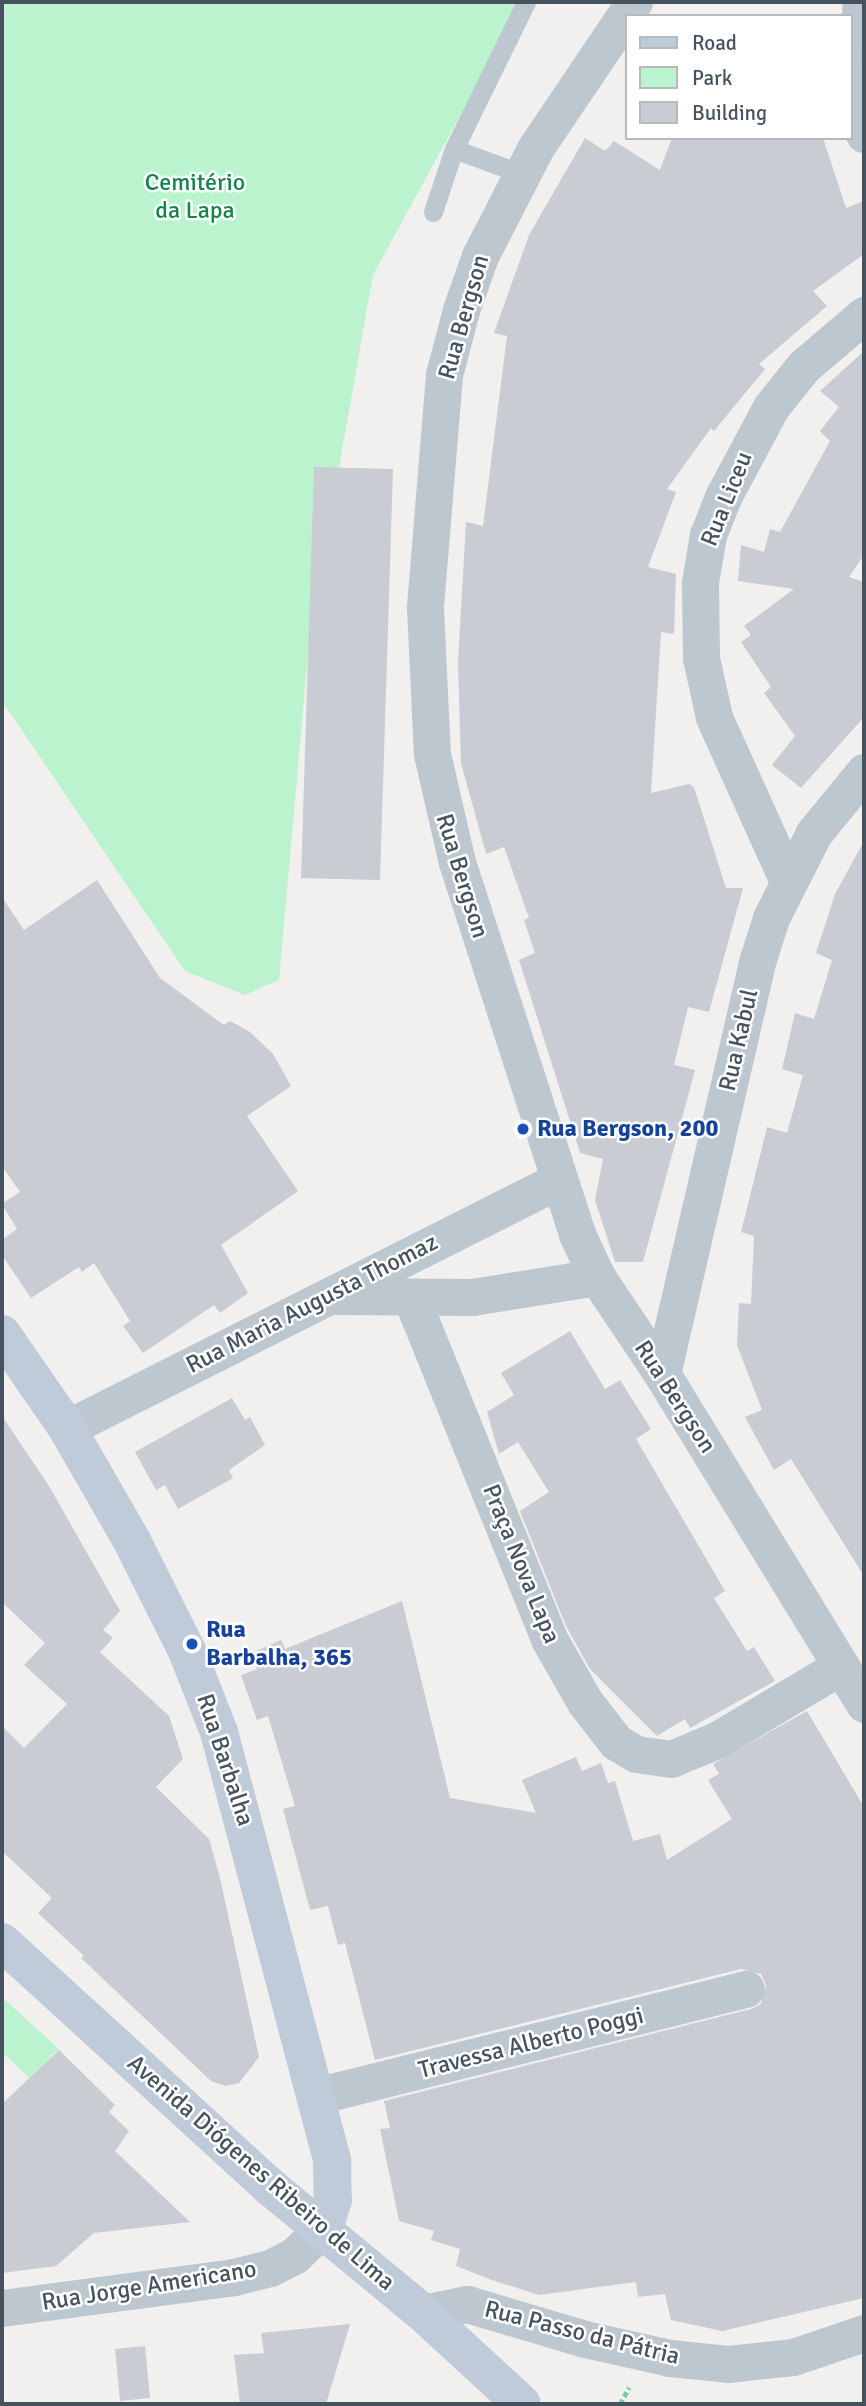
<!DOCTYPE html>
<meta charset="utf-8">
<style>
body{margin:0}
#map{position:relative;width:866px;height:2406px;overflow:hidden;background:#f2efef;font-family:Signika,sans-serif}
div>[style]{position:absolute}
[style*='--x']{left:calc(var(--x)*1px);top:calc(var(--y)*1px);width:calc(var(--w)*1px);rotate:calc(var(--a)*1deg)}
.green>*{inset:0;background:#bbf3cf}
.building>*{inset:0;background:#c9ccd2}
.path>*{height:4.5px;margin-top:-2.25px;transform-origin:0;background:repeating-linear-gradient(90deg,#70d3a0 0 5px,transparent 0 8.5px)}
.lane>*{height:19px;margin:-9.5px;padding:0 9.5px;transform-origin:9.5px;border-radius:9.5px;background:#bcc7cf}
.street>*{height:37px;margin:-18.5px;padding:0 18.5px;transform-origin:18.5px;border-radius:18.5px;background:#bcc7cf}
.secondary>*{height:38px;margin:-19px;padding:0 19px;transform-origin:19px;border-radius:19px;background:#bfcbd8}
.dots>*{width:19px;height:19px;translate:-50% -50%;box-sizing:border-box;border:4px solid #fff;border-radius:50%}
span{translate:-50% -50%;white-space:nowrap;text-align:center;line-height:1.15;-webkit-text-stroke:5px #fff;paint-order:stroke}
.park-label{font-size:24px;color:#108648}
.street-label{font-size:24px;color:#46535e}
.transit-label{font-size:24px;color:#164399;font-weight:700}
.left{translate:0 -50%;text-align:left}
.frame{position:absolute;inset:0;border:4px solid #46535e;pointer-events:none}
.legend{position:absolute;left:625px;top:14px;width:228px;height:126px;box-sizing:border-box;background:#fff;border:2px solid #b5babf;margin:0;padding:9px 12px;list-style:none;font-size:21px;color:#46535e}
.legend li{display:flex;align-items:center;gap:14px;height:35px}
.legend b{width:35px;border:2px solid #b5babf}
</style>
<div id="map">
<div class="green">
<i style="clip-path:polygon(2px 2px,522px 2px,373px 275px,310px 632px,279px 980px,245px 995px,185px 971px,2px 701px)"></i>
<i style="clip-path:polygon(2px 1997px,59px 2049px,29px 2078px,2px 2052px)"></i>
</div>
<div class="building">
<i style="clip-path:polygon(585px 138px,605px 151px,614px 141px,660px 170px,672px 138px,823px 138px,846px 208px,864px 201px,864px 254px,813px 291px,827px 306px,759px 364px,765px 369px,714px 431px,711px 428px,667px 489px,676px 492px,648px 567px,676px 574px,674px 634px,661px 632px,651px 793px,689px 784px,694px 787px,726px 888px,743px 888px,709px 1012px,688px 1007px,674px 1065px,695px 1070px,643px 1262px,615px 1262px,595px 1200px,603px 1159px,580px 1153px,519px 960px,535px 953px,524px 920px,529px 918px,504px 847px,486px 854px,461px 763px,458px 662px,466px 522px,483px 526px,507px 336px,494px 333px,529px 235px)"></i>
<i style="clip-path:polygon(864px 351px,864px 555px,849px 577px,864px 582px,864px 717px,801px 788px,772px 765px,795px 736px,764px 693px,771px 687px,741px 642px,751px 635px,744px 626px,794px 589px,738px 581px,741px 545px,764px 552px,770px 529px,780px 532px,830px 441px,820px 431px,839px 407px,820px 391px)"></i>
<i style="clip-path:polygon(314px 467px,393px 469px,380px 880px,301px 878px)"></i>
<i style="clip-path:polygon(864px 841px,864px 1576px,791px 1459px,774px 1470px,745px 1417px,762px 1410px,737px 1345px,739px 1303px,751px 1304px,754px 1236px,741px 1232px,747px 1208px,767px 1127px,787px 1133px,803px 1075px,782px 1069px,795px 1013px,814px 1019px,832px 960px,816px 953px,835px 894px)"></i>
<i style="clip-path:polygon(97px 880px,160px 978px,224px 1025px,230px 1021px,250px 1032px,273px 1054px,291px 1086px,247px 1116px,298px 1191px,221px 1245px,248px 1293px,220px 1313px,214px 1305px,143px 1353px,123px 1326px,130px 1321px,94px 1263px,82px 1272px,79px 1267px,31px 1298px,2px 1255px,2px 1240px,17px 1229px,2px 1204px,20px 1192px,2px 1166px,2px 897px,24px 930px)"></i>
<i style="clip-path:polygon(570px 1331px,605px 1389px,620px 1380px,651px 1429px,636px 1439px,725px 1591px,714px 1598px,747px 1651px,754px 1647px,775px 1681px,690px 1728px,685px 1719px,657px 1736px,590px 1669px,566px 1626px,520px 1511px,549px 1492px,518px 1442px,499px 1454px,487px 1412px,514px 1395px,501px 1373px)"></i>
<i style="clip-path:polygon(232px 1398px,245px 1420px,250px 1417px,265px 1445px,229px 1470px,233px 1478px,178px 1509px,165px 1485px,156px 1490px,135px 1452px)"></i>
<i style="clip-path:polygon(2px 1416px,49px 1486px,120px 1611px,103px 1630px,113px 1638px,100px 1652px,169px 1716px,183px 1759px,156px 1787px,209px 1839px,220px 1878px,259px 2057px,239px 2083px,226px 2086px,211px 2081px,81px 1958px,84px 1956px,38px 1913px,52px 1898px,2px 1851px,2px 1726px,24px 1748px,67px 1704px,24px 1665px,45px 1643px,2px 1602px)"></i>
<i style="clip-path:polygon(402px 1601px,450px 1798px,536px 1813px,522px 1780px,576px 1757px,582px 1771px,601px 1763px,608px 1783px,615px 1781px,633px 1841px,660px 1834px,667px 1860px,732px 1819px,708px 1780px,719px 1774px,713px 1764px,807px 1711px,864px 1807px,864px 2298px,722px 2331px,671px 2320px,665px 2294px,638px 2297px,636px 2282px,539px 2295px,492px 2280px,456px 2266px,460px 2249px,431px 2240px,434px 2231px,399px 2221px,380px 2129px,390px 2128px,384px 2101px,751px 2009px,761px 2004px,766px 1985px,761px 1974px,741px 1969px,375px 2060px,345px 1943px,338px 1945px,328px 1906px,310px 1910px,283px 1809px,295px 1806px,268px 1716px,257px 1720px,241px 1675px,257px 1669px,252px 1653px,281px 1640px,285px 1649px)"></i>
<i style="clip-path:polygon(59px 2050px,115px 2105px,109px 2112px,129px 2131px,115px 2151px,190px 2222px,94px 2233px,56px 2266px,2px 2273px,2px 2104px)"></i>
<i style="clip-path:polygon(350px 2324px,326px 2404px,240px 2404px,234px 2355px,264px 2353px,261px 2333px)"></i>
<i style="clip-path:polygon(145px 2346px,150px 2398px,120px 2401px,115px 2349px)"></i>
</div>
<div class="path">
<i style="--x:620;--y:2404;--w:19;--a:-62"></i>
</div>
<div class="lane">
<i style="--x:454;--y:149;--w:72;--a:20.2"></i>
<i style="--x:433;--y:212;--w:66;--a:-71.6"></i>
<i style="--x:454;--y:149;--w:164;--a:-63.9"></i>
</div>
<div class="street">
<i style="--x:634;--y:2;--w:177;--a:124"></i>
<i style="--x:535;--y:149;--w:120;--a:117.2"></i>
<i style="--x:480;--y:256;--w:57;--a:109.4"></i>
<i style="--x:461;--y:310;--w:67;--a:104.7"></i>
<i style="--x:444;--y:375;--w:234;--a:94.7"></i>
<i style="--x:425;--y:608;--w:146;--a:87.3"></i>
<i style="--x:432;--y:754;--w:111;--a:77"></i>
<i style="--x:457;--y:862;--w:391;--a:72.1"></i>
<i style="--x:577;--y:1234;--w:47;--a:65.1"></i>
<i style="--x:597;--y:1277;--w:117;--a:56.2"></i>
<i style="--x:662;--y:1374;--w:387;--a:58.5"></i>
<i style="--x:861;--y:2;--w:71;--a:95.6"></i>
<i style="--x:854;--y:73;--w:62;--a:80.7"></i>
<i style="--x:787;--y:879;--w:178;--a:-114.3"></i>
<i style="--x:714;--y:717;--w:60;--a:-102.4"></i>
<i style="--x:701;--y:658;--w:76;--a:-90.8"></i>
<i style="--x:700;--y:582;--w:48;--a:-80.3"></i>
<i style="--x:708;--y:535;--w:41;--a:-68.5"></i>
<i style="--x:723;--y:497;--w:102;--a:-61.9"></i>
<i style="--x:771;--y:407;--w:53;--a:-51.2"></i>
<i style="--x:804;--y:366;--w:79;--a:-40.4"></i>
<i style="--x:331;--y:1296;--w:141;--a:0.4"></i>
<i style="--x:472;--y:1297;--w:127;--a:-9.1"></i>
<i style="--x:411;--y:1297;--w:369;--a:68"></i>
<i style="--x:549;--y:1639;--w:73;--a:60.3"></i>
<i style="--x:585;--y:1702;--w:51;--a:52.2"></i>
<i style="--x:616;--y:1742;--w:23;--a:31"></i>
<i style="--x:636;--y:1754;--w:35;--a:8"></i>
<i style="--x:671;--y:1759;--w:50;--a:-22.4"></i>
<i style="--x:717;--y:1740;--w:144;--a:-30.8"></i>
<i style="--x:662;--y:1374;--w:426;--a:-77"></i>
<i style="--x:758;--y:959;--w:43;--a:-72.4"></i>
<i style="--x:771;--y:918;--w:95;--a:-63.2"></i>
<i style="--x:814;--y:833;--w:79;--a:-50.7"></i>
<i style="--x:67;--y:1428;--w:549;--a:-26.75"></i>
<i style="--x:316;--y:2096;--w:443;--a:-14"></i>
<i style="--x:2;--y:2308;--w:234;--a:-7.6"></i>
<i style="--x:234;--y:2277;--w:37;--a:-14"></i>
<i style="--x:270;--y:2268;--w:28;--a:-27"></i>
<i style="--x:295;--y:2255;--w:40;--a:-44"></i>
<i style="--x:423;--y:2313;--w:45;--a:-11.6"></i>
<i style="--x:467;--y:2304;--w:123;--a:16.5"></i>
<i style="--x:585;--y:2339;--w:87;--a:12.6"></i>
<i style="--x:670;--y:2358;--w:58;--a:5.9"></i>
<i style="--x:728;--y:2364;--w:65;--a:-6.1"></i>
<i style="--x:793;--y:2357;--w:75;--a:-18.7"></i>
</div>
<div class="secondary">
<i style="--x:2;--y:1334;--w:114;--a:55.3"></i>
<i style="--x:67;--y:1428;--w:133;--a:60.1"></i>
<i style="--x:133;--y:1543;--w:121;--a:63.4"></i>
<i style="--x:187;--y:1651;--w:87;--a:68.4"></i>
<i style="--x:219;--y:1732;--w:444;--a:75.2"></i>
<i style="--x:332;--y:2161;--w:39;--a:89"></i>
<i style="--x:333;--y:2200;--w:28;--a:108"></i>
<i style="--x:2;--y:1942;--w:362;--a:42.4"></i>
<i style="--x:269;--y:2186;--w:200;--a:39.5"></i>
<i style="--x:423;--y:2313;--w:134;--a:42.6"></i>
</div>
<div class="dots">
<i style="left:523px;top:1129px;background:#1a4fb4"></i>
<i style="left:192px;top:1644px;background:#1a4fb4"></i>
</div>
<div class="park-label">
<span style="left:195px;top:197px">Cemitério<br>da Lapa</span>
</div>
<div class="street-label">
<span style="left:464px;top:317px;rotate:-74deg">Rua Bergson</span>
<span style="left:727px;top:499px;rotate:-68deg">Rua Liceu</span>
<span style="left:462px;top:876px;rotate:73deg">Rua Bergson</span>
<span style="left:739px;top:1040px;rotate:-77deg">Rua Kabul</span>
<span style="left:312px;top:1304px;rotate:-27deg">Rua Maria Augusta Thomaz</span>
<span style="left:675px;top:1397px;rotate:57deg">Rua Bergson</span>
<span style="left:521px;top:1564px;rotate:68deg">Praça Nova Lapa</span>
<span style="left:225px;top:1760px;rotate:72deg">Rua Barbalha</span>
<span style="left:531px;top:2043px;rotate:-14deg">Travessa Alberto Poggi</span>
<span style="left:261px;top:2173px;rotate:41deg">Avenida Diógenes Ribeiro de Lima</span>
<span style="left:149px;top:2286px;rotate:-9deg">Rua Jorge Americano</span>
<span style="left:582px;top:2333px;rotate:14deg">Rua Passo da Pátria</span>
</div>
<div class="transit-label">
<span class="left" style="left:537px;top:1129px">Rua Bergson, 200</span>
<span class="left" style="left:206px;top:1644px">Rua<br>Barbalha, 365</span>
</div>
<div class="frame"></div>
<ul class="legend">
<li><b style="height:9px;background:#bfcbd8"></b>Road</li>
<li><b style="height:19px;background:#bbf3cf"></b>Park</li>
<li><b style="height:19px;background:#c9ccd2"></b>Building</li>
</ul>
</div>
